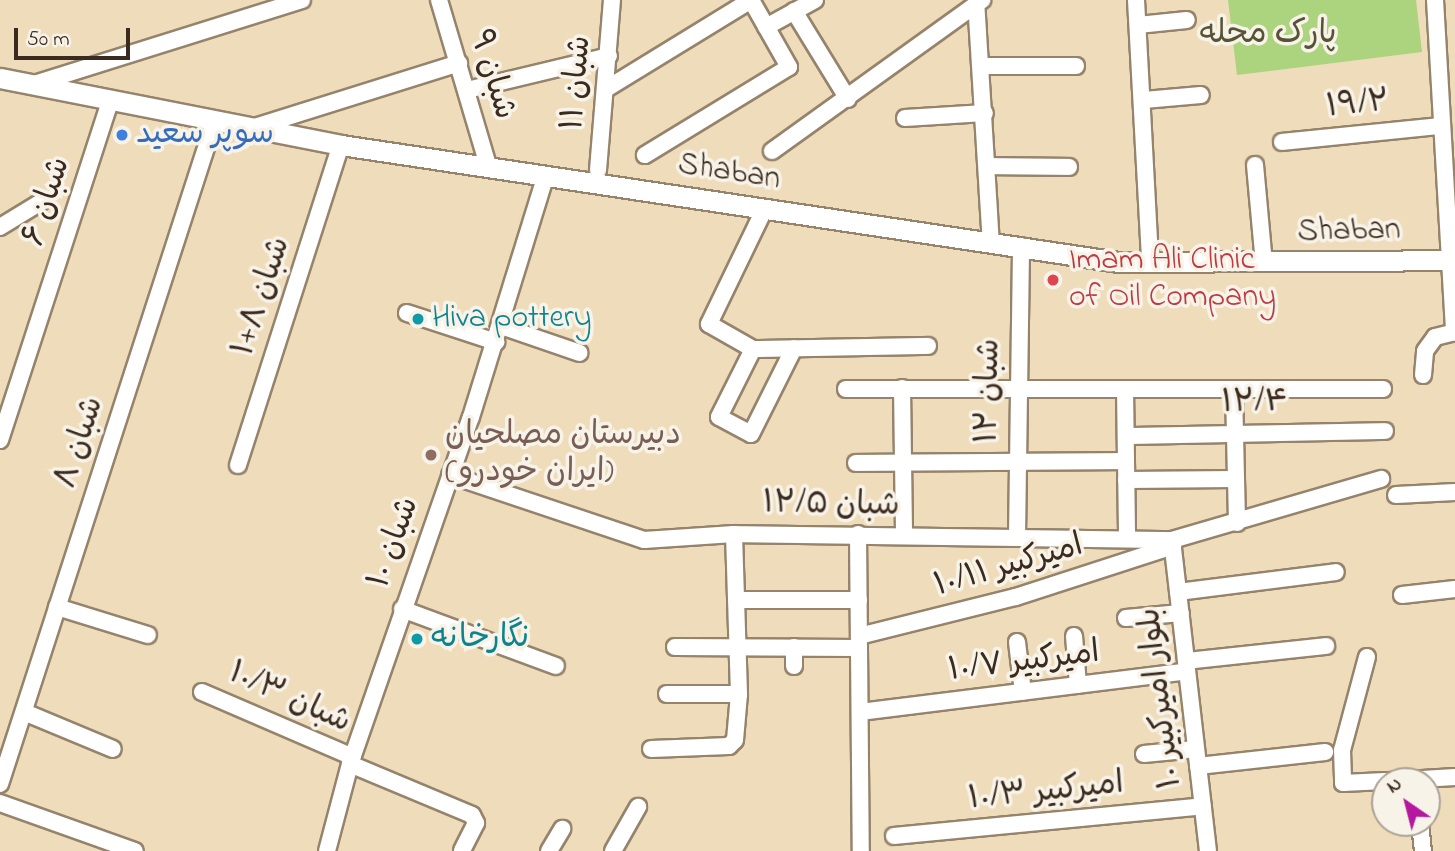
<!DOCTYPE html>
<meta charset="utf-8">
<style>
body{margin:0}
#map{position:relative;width:1455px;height:851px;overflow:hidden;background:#efdcba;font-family:"Indie Flower","Playpen Sans Arabic",sans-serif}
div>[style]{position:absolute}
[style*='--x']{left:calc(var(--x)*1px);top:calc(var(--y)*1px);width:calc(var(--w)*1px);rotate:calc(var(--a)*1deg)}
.green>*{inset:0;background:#acd37d}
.roads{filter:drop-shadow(2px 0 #95836c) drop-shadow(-2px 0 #95836c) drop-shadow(0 2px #95836c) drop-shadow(0 -2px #95836c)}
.minor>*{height:16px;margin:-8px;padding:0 8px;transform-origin:8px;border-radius:8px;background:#fff}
.tertiary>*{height:19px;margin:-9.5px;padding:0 9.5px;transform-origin:9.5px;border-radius:9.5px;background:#fff}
.dots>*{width:19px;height:19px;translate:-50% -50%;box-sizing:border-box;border:4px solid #f7f3e8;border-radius:50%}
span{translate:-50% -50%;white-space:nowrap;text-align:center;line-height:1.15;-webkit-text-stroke:7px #f7f3e8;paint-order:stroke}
.park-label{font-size:32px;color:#575436}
.street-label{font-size:32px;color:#3b2a1e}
.shop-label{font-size:32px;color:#366cbe}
.left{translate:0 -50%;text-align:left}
.health-label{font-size:32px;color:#be3a42}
.culture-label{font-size:32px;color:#0d838f}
.education-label{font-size:32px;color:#785e54}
.north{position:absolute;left:1371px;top:767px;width:70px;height:70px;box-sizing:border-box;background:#f7f3e8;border:2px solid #aca397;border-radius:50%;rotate:325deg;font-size:19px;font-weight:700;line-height:28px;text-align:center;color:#3b2a1e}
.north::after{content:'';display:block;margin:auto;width:24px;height:32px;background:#b5179e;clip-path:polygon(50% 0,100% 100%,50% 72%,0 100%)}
.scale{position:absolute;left:14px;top:28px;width:116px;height:32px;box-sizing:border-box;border:4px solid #3b2a1e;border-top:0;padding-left:9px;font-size:21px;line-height:24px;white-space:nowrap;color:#3b2a1e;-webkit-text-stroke:5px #f7f3e8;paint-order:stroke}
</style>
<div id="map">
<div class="green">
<i style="clip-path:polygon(1228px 0,1416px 0,1422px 52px,1237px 75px)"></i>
</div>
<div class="roads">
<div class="minor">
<i style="--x:439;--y:0;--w:172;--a:73.5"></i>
<i style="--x:976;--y:0;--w:242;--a:86.5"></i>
<i style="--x:1136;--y:0;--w:262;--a:86.9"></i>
<i style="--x:1435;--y:0;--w:333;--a:86.7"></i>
<i style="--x:794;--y:11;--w:103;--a:58.5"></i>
<i style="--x:1138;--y:25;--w:49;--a:-5.8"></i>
<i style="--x:766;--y:27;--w:56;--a:-28.9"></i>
<i style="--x:983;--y:66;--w:93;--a:0"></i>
<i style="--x:31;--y:85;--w:284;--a:-17.4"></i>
<i style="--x:606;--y:89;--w:170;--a:-31.5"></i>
<i style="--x:751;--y:0;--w:77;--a:60.4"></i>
<i style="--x:789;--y:67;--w:169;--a:148.6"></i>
<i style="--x:467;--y:90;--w:146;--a:-13.5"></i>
<i style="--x:1144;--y:100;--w:57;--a:-5"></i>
<i style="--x:905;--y:118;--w:80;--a:-3.6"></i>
<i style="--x:255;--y:127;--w:214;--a:-17.4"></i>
<i style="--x:1282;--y:142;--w:159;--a:-5.8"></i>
<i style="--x:772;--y:151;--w:259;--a:-35.7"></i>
<i style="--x:1255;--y:165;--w:98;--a:84.8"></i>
<i style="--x:987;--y:166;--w:82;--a:0.7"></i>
<i style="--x:598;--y:170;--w:171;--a:-85.3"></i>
<i style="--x:765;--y:208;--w:129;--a:115.8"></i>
<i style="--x:709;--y:324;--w:51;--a:29.6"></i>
<i style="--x:753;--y:349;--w:175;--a:-1"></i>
<i style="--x:0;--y:227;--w:48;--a:-31.4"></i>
<i style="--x:407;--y:313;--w:94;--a:18"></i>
<i style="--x:501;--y:326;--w:83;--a:18.9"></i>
<i style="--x:753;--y:349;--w:76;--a:116.6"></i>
<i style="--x:719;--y:417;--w:36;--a:28"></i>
<i style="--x:751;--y:434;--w:96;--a:-63.4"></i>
<i style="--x:1423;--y:375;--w:24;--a:-85"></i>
<i style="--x:1425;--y:351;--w:17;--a:-54"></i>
<i style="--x:1435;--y:337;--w:21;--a:-14"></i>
<i style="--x:902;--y:388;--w:147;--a:89.2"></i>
<i style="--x:846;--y:389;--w:537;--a:0"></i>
<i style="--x:1125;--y:389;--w:147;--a:89.2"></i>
<i style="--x:1234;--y:390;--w:133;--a:88.7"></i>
<i style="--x:1126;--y:436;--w:259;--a:-1.1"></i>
<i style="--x:0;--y:440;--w:356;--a:-72"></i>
<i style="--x:856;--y:463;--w:270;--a:-0.4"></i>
<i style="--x:238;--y:465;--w:336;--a:-72.2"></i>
<i style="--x:450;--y:475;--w:205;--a:18.5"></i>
<i style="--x:644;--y:540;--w:90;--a:-3.8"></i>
<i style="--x:734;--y:534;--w:438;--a:0.8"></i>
<i style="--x:1172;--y:540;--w:218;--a:-16.3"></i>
<i style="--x:1126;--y:480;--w:109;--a:-0.5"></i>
<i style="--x:1396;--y:495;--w:59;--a:-2.9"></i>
<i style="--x:858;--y:534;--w:317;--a:89.5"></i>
<i style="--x:1017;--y:537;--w:291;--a:-89.2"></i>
<i style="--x:1172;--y:540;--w:313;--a:83.4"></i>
<i style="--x:1178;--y:592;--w:159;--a:-7.2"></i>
<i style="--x:1402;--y:595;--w:53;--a:-6.5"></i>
<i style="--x:736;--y:600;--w:123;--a:0"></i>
<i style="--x:57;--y:607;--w:95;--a:17.1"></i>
<i style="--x:402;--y:609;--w:164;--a:20.3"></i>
<i style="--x:1126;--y:618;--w:55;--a:-5.2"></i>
<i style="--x:859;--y:636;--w:162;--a:-14"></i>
<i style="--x:1016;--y:597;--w:165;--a:-18"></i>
<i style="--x:1074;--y:636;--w:49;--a:85.3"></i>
<i style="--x:1017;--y:642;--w:50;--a:83.2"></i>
<i style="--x:675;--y:647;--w:184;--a:0.3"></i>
<i style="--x:794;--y:647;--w:19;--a:90"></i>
<i style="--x:1367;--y:657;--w:96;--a:105"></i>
<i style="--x:1342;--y:750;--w:33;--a:88"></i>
<i style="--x:1343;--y:783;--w:42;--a:-2.7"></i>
<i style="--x:1186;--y:661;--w:141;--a:-6.1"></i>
<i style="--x:202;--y:692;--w:164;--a:23.3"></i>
<i style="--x:667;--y:694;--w:72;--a:0"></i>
<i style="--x:868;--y:711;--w:321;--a:-7.1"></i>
<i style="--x:24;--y:712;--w:96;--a:22.6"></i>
<i style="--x:651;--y:749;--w:78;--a:-2.2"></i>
<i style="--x:729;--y:746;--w:8;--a:-45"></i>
<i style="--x:735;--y:740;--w:46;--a:-85"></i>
<i style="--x:739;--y:694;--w:160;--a:-91.8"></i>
<i style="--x:1144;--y:754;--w:52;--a:-5.5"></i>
<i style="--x:350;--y:764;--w:132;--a:22.7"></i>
<i style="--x:472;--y:815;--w:9;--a:63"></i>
<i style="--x:476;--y:823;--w:31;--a:117"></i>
<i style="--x:1198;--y:766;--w:128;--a:-6.3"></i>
<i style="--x:1389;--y:781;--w:66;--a:-3.5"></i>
<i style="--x:0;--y:784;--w:698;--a:-72.06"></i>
<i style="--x:0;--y:803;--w:143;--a:19.6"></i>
<i style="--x:1420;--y:823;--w:28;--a:84"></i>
<i style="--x:894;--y:836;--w:310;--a:-5.5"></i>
<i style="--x:327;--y:851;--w:90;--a:-75.2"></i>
<i style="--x:350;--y:764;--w:367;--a:-70.8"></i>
<i style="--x:471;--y:417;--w:253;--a:-72.8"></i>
<i style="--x:549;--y:851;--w:26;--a:-59"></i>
<i style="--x:613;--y:851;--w:51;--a:-60.4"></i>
</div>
<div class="tertiary">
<i style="--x:0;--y:78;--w:348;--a:11.1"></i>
<i style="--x:341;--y:145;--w:786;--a:8.56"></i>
<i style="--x:1118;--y:262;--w:337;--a:-0.3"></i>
</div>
</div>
<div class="dots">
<i style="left:122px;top:135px;background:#3f7fe0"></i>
<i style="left:1053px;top:280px;background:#e0444e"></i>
<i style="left:418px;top:319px;background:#0f9aa8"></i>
<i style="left:431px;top:455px;background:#8d6e63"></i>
<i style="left:417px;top:639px;background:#0f9aa8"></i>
</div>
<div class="park-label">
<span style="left:1268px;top:35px">پارک محله</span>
</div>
<div class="street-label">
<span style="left:491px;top:75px;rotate:73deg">۹ شبان</span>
<span style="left:578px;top:83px;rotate:-85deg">۱۱ شبان</span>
<span style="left:1358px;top:106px;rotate:-6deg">۱۹/۲</span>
<span style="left:729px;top:173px;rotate:9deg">Shaban</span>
<span style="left:48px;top:202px;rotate:-72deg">۶ شبان</span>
<span style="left:1349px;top:232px;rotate:-1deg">Shaban</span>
<span style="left:263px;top:297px;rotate:-72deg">۱+۸ شبان</span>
<span style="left:990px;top:391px;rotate:-89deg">۱۲ شبان</span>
<span style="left:1255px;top:404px;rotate:-1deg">۱۲/۴</span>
<span style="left:81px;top:443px;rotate:-72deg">۸ شبان</span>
<span style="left:831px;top:506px;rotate:1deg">۱۲/۵ شبان</span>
<span style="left:395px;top:543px;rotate:-70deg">۱۰ شبان</span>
<span style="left:1009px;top:567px;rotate:-16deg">۱۰/۱۱ امیرکبیر</span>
<span style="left:1024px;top:663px;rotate:-7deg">۱۰/۷ امیرکبیر</span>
<span style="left:1162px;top:698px;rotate:-97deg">۱۰ بلوار امیرکبیر</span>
<span style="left:289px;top:699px;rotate:24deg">۱۰/۳ شبان</span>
<span style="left:1046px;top:793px;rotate:-6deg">۱۰/۳ امیرکبیر</span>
</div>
<div class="shop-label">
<span class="left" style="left:136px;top:135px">سوپر سعید</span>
</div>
<div class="health-label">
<span class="left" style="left:1069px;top:280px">Imam Ali Clinic<br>of Oil Company</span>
</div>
<div class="culture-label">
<span class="left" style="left:432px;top:319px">Hiva pottery</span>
<span class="left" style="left:431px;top:639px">نگارخانه</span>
</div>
<div class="education-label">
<span class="left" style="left:445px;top:455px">دبیرستان مصلحیان<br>(ایران خودرو)</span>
</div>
<div class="north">N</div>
<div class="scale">50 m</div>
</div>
